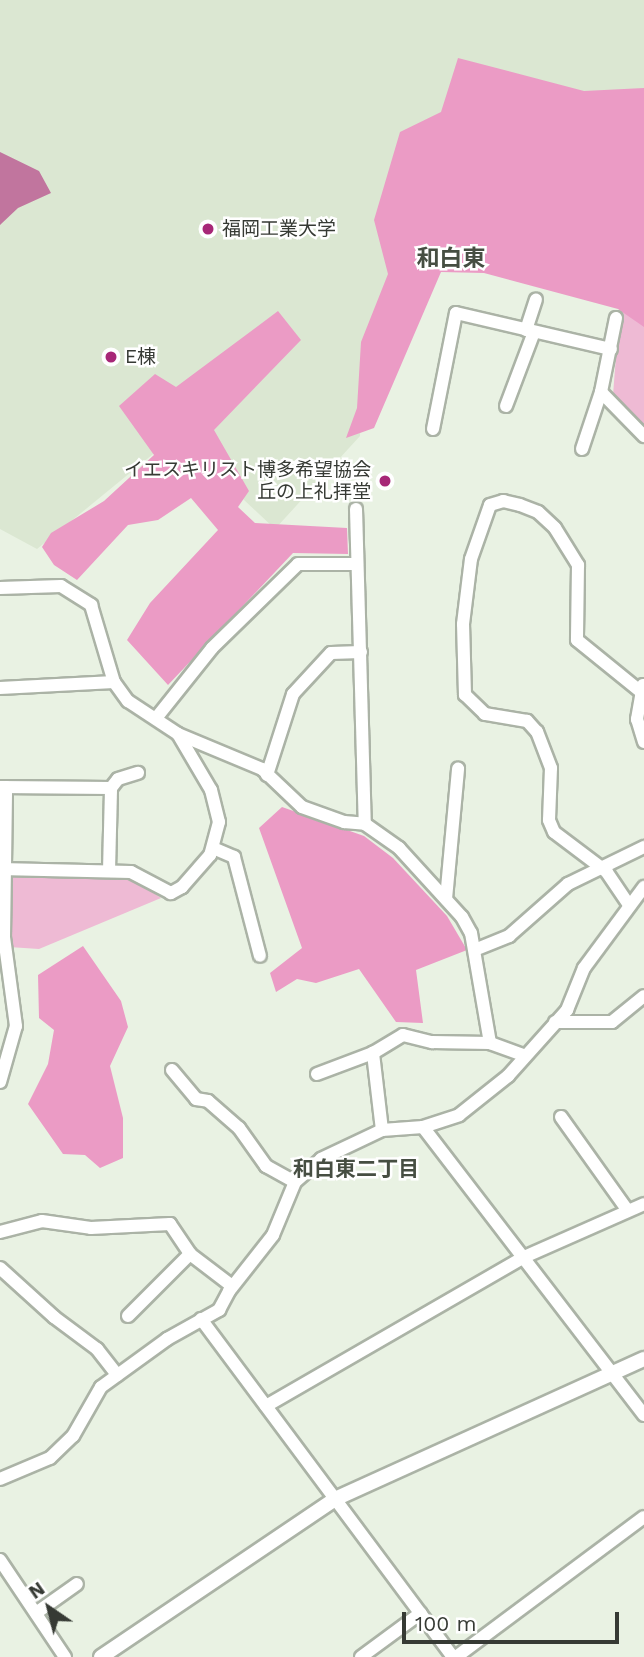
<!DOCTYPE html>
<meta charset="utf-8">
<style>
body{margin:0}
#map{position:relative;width:644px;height:1657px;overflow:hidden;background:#e9f2e3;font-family:"Work Sans","Noto Sans JP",sans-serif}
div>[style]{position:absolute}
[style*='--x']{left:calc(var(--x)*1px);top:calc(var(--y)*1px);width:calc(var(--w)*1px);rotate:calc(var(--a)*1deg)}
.built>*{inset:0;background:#dbe7d2}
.green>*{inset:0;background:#eebad4}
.forest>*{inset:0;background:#eb9bc5}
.water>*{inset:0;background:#c1759e}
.roads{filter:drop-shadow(2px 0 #abb3a6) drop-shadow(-2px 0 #abb3a6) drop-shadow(0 2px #abb3a6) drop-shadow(0 -2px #abb3a6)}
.minor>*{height:12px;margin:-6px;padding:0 6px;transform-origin:6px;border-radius:6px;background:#fff}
.tertiary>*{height:14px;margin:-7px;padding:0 7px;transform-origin:7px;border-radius:7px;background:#fff}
.dots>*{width:19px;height:19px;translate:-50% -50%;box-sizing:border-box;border:4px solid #fff;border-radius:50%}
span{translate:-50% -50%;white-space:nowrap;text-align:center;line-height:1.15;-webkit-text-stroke:5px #fff;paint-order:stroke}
.poi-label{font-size:19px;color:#363a34}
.left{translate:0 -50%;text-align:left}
.right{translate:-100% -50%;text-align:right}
.neighbourhood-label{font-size:21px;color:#464e42;font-weight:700}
.quarter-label{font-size:23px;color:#464e42;font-weight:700}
.north{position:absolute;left:14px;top:1573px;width:70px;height:70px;-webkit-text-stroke:5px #fff;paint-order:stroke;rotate:325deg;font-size:19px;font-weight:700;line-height:28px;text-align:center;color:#363a34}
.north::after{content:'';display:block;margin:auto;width:24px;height:32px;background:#363a34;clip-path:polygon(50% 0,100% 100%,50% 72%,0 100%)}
.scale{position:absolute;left:402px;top:1612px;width:217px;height:32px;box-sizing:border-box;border:4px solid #363a34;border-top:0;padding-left:9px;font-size:21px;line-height:24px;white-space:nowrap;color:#363a34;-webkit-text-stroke:5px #fff;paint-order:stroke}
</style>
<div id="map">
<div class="built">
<i style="clip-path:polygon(0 0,644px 0,644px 110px,485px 70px,363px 348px,360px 436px,275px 529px,243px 499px,191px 423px,37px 549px,0 529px)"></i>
</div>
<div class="green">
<i style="clip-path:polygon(644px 179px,644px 427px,613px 395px,628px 201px)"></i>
<i style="clip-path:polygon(10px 875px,129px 875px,161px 898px,39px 949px,9px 947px)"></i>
</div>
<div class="forest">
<i style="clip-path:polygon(458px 58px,584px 91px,644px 88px,644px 327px,618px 309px,484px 273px,441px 272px,374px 428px,346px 438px,357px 408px,361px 342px,388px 274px,374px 220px,400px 132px,441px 112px)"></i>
<i style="clip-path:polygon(278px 311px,301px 340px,214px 430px,249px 491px,238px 507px,255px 523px,347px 528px,348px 554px,293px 553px,168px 685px,127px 640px,150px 603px,218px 530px,191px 498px,158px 520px,128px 525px,77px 580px,54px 565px,42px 547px,51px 533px,104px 501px,154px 455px,119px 406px,155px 374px,176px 387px)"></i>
<i style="clip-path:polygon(282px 807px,364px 836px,393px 858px,447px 916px,467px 950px,416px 970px,423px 1023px,396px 1022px,359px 969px,316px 983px,297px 979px,276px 992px,270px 973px,302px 948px,259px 828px)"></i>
<i style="clip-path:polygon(83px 946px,121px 1001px,128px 1027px,110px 1066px,123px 1118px,123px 1158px,100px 1168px,85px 1155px,63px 1154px,28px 1104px,48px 1064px,54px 1030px,39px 1018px,38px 975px)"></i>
</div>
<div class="water">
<i style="clip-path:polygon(0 152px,39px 171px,51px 193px,18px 208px,0 225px)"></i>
</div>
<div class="roads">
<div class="minor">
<i style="--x:616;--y:318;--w:76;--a:101.5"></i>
<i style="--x:601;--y:392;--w:62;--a:45.7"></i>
<i style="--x:526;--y:330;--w:32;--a:-72"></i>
<i style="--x:506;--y:406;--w:79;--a:-69.3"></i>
<i style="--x:433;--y:429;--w:118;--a:-78.8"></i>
<i style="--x:456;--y:313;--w:159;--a:13.1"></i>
<i style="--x:582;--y:449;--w:60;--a:-71.6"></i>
<i style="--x:356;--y:509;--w:315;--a:88.4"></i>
<i style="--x:0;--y:588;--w:61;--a:-1.9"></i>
<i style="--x:61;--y:586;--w:36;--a:32"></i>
<i style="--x:91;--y:605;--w:80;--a:73.4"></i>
<i style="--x:114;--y:682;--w:24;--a:54"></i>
<i style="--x:128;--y:701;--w:60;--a:33.4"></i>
<i style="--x:178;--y:734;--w:65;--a:59.5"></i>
<i style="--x:211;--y:790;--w:33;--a:76"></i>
<i style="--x:219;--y:822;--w:34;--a:105"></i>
<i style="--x:210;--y:855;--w:43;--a:131.2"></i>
<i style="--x:182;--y:887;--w:13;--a:151"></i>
<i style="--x:171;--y:893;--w:45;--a:-152.3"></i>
<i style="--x:131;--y:872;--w:131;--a:-178.7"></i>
<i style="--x:643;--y:685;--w:35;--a:100"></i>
<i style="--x:637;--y:719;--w:24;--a:73"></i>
<i style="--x:0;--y:688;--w:114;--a:-3"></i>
<i style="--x:157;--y:717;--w:88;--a:-51.4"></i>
<i style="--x:212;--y:648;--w:120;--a:-44.3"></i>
<i style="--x:298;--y:564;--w:59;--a:0"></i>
<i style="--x:178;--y:734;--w:91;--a:22.6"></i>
<i style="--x:262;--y:769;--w:55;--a:43.5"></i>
<i style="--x:302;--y:807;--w:45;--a:19.7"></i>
<i style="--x:344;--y:822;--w:21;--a:5"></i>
<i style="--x:365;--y:824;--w:42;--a:35.2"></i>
<i style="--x:399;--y:848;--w:93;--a:47.6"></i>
<i style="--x:462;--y:917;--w:18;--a:61"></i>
<i style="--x:471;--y:933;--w:112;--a:80.2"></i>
<i style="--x:490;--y:1043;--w:37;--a:20"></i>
<i style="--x:267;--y:775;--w:85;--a:-72.2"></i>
<i style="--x:293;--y:694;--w:56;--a:-47.2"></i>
<i style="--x:331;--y:653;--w:30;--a:-2"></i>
<i style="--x:0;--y:787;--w:111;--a:0.5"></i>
<i style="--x:111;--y:788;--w:11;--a:-52"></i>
<i style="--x:118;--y:779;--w:21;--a:-17"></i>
<i style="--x:213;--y:848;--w:23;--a:23"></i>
<i style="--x:234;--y:857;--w:102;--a:75.3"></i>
<i style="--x:109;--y:871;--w:83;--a:-88.6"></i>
<i style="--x:446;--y:899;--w:131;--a:-84.7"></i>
<i style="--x:629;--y:905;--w:40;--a:-124"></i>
<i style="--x:607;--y:872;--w:66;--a:-143"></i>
<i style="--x:554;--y:832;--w:13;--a:-113"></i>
<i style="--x:549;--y:820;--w:52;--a:-87.8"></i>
<i style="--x:551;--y:768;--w:39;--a:-111"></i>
<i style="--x:537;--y:732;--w:15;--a:-132"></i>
<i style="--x:527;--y:721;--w:43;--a:-170.5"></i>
<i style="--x:485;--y:714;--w:28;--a:-136"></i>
<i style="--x:465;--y:695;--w:71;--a:-91.6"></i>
<i style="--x:463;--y:624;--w:65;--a:-83"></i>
<i style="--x:471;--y:559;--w:57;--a:-70.6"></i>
<i style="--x:490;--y:505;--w:14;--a:-17"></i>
<i style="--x:503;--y:501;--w:17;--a:13"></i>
<i style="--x:520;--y:505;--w:19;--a:21"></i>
<i style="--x:538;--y:512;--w:23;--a:43"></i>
<i style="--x:555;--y:528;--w:44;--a:58.1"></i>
<i style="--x:578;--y:565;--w:75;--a:90.8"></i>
<i style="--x:577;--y:640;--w:82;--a:39.1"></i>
<i style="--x:477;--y:949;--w:35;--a:-22"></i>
<i style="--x:509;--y:936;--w:79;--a:-41.4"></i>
<i style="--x:568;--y:884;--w:85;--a:-26"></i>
<i style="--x:555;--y:1022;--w:57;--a:0"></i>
<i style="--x:612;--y:1022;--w:41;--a:-39.1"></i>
<i style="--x:172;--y:1070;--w:38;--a:50"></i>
<i style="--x:196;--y:1099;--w:12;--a:9"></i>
<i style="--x:208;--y:1101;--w:41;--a:41.1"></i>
<i style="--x:239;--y:1128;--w:47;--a:54.6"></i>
<i style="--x:266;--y:1166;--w:33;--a:29"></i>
<i style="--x:317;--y:1074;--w:60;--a:-20.6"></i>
<i style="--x:0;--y:1082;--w:58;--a:-74.1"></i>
<i style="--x:16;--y:1026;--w:90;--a:-97.7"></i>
<i style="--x:4;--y:937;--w:150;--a:-89.2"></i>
<i style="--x:561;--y:1117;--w:115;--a:54.5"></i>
<i style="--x:423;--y:1127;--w:363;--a:52.5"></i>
<i style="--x:382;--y:1130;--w:78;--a:-96.7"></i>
<i style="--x:373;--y:1053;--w:35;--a:-31"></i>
<i style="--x:403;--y:1035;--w:30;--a:14"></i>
<i style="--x:432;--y:1042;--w:58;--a:1"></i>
<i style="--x:0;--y:1232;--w:43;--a:-14.7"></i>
<i style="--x:42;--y:1221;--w:49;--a:8.1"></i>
<i style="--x:91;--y:1228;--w:79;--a:-2.9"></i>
<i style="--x:170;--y:1224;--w:36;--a:56"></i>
<i style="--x:190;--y:1254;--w:53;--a:37.3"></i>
<i style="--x:0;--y:1268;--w:73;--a:42.2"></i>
<i style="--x:54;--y:1317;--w:54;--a:36.7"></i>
<i style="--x:97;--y:1349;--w:33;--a:52"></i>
<i style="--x:128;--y:1316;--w:88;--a:-45"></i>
<i style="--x:201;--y:1319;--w:422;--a:53.3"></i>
<i style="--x:266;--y:1406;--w:298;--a:-30"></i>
<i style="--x:524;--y:1257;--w:131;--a:-23.8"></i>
<i style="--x:0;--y:1479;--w:54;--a:-22.8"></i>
<i style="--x:50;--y:1458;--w:32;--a:-44"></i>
<i style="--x:73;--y:1436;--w:56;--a:-60.3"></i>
<i style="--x:101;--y:1387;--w:82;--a:-36"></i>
<i style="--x:167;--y:1339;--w:60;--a:-29.1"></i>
<i style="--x:219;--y:1310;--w:21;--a:-62"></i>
<i style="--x:229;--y:1291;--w:71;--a:-51.8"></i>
<i style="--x:273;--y:1235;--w:57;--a:-67.5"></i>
<i style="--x:295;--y:1182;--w:35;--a:-41"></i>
<i style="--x:321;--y:1159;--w:68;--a:-25.4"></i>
<i style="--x:382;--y:1130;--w:41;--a:-4.2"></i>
<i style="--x:423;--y:1127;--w:38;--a:-18"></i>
<i style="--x:459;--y:1115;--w:63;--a:-38.5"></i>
<i style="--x:508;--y:1076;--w:89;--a:-48.2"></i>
<i style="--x:567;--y:1010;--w:45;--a:-68"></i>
<i style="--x:584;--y:968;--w:101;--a:-53.5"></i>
<i style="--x:0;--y:1560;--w:117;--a:56.2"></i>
<i style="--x:36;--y:1613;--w:50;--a:-35.3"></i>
<i style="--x:361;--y:1657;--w:74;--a:-36.3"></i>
<i style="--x:456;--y:1657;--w:234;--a:-36.7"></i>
</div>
<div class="tertiary">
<i style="--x:101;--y:1657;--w:282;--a:-34"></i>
<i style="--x:335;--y:1499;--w:339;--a:-24.4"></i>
</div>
</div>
<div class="dots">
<i style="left:208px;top:229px;background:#a72777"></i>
<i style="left:111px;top:357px;background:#a72777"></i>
<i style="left:385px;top:481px;background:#a72777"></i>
</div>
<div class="poi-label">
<span class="left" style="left:222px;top:229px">福岡工業大学</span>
<span class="left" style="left:125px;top:357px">E棟</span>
<span class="right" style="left:371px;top:481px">イエスキリスト博多希望協会<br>丘の上礼拝堂</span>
</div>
<div class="neighbourhood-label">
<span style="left:356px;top:1169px">和白東二丁目</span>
</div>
<div class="quarter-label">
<span style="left:451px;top:259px">和白東</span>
</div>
<div class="north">N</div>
<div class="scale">100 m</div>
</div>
